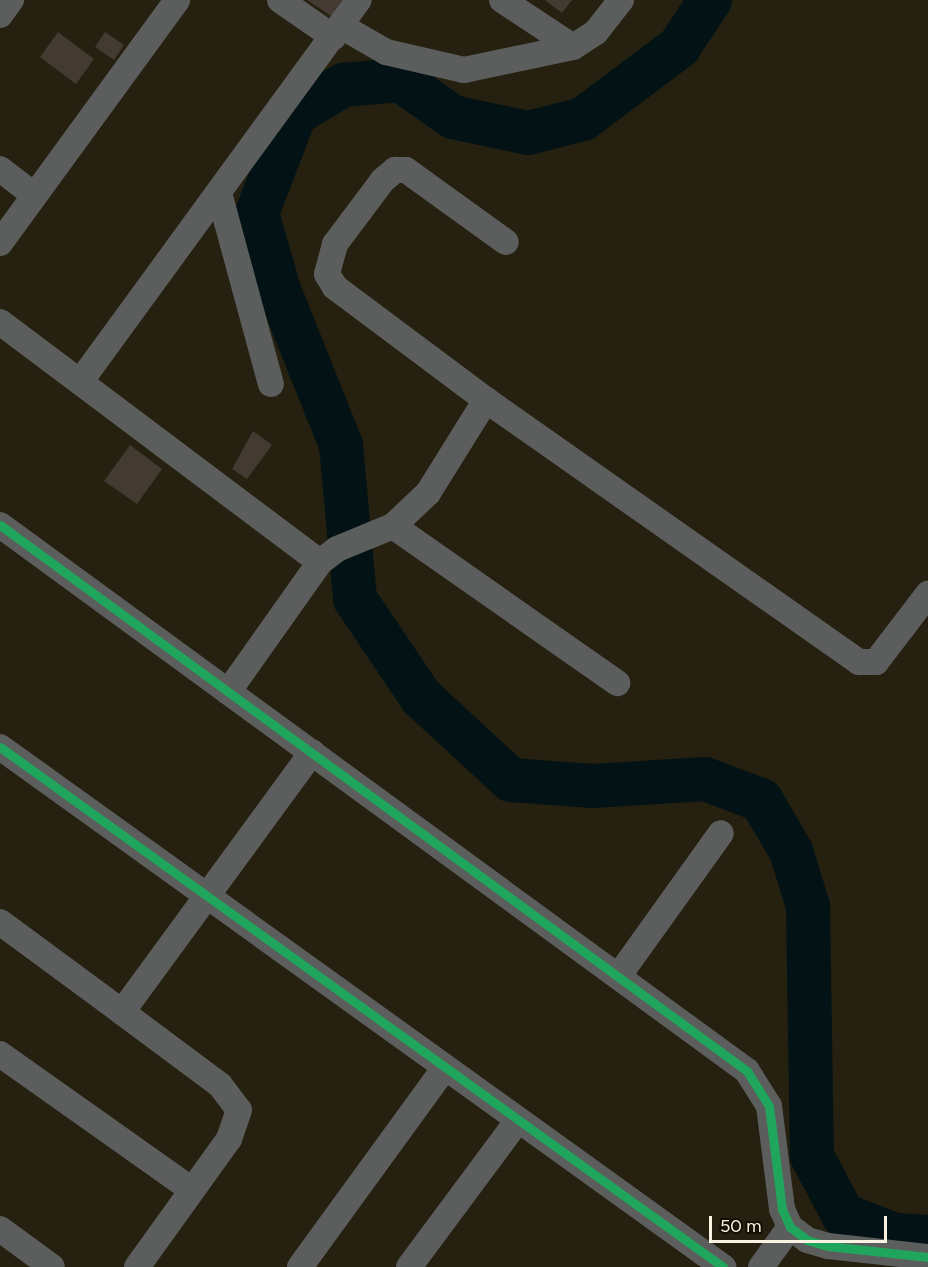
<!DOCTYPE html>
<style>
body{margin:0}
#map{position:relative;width:928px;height:1267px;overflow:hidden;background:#262010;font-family:Figtree,sans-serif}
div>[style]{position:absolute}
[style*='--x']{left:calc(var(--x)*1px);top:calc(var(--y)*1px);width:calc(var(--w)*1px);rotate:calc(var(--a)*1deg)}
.river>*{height:44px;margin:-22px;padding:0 22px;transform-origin:22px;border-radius:22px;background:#031315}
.building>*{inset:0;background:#433a31}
.minor>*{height:26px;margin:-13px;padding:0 13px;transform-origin:13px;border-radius:13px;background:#5b5e5c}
.cycleway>*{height:9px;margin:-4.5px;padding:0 4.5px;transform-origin:4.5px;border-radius:4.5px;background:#20a55d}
span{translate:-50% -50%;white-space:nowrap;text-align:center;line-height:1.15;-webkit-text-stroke:4.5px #120e04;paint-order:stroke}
.scale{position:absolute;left:709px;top:1216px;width:178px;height:27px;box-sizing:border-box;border:3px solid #f9f3e3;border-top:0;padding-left:8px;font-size:18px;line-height:21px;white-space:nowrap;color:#f9f3e3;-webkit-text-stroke:4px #120e04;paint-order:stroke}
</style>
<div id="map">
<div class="river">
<i style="--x:710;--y:0;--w:56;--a:123.4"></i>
<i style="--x:679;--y:47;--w:120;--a:143.1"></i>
<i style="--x:583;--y:119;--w:57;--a:165.7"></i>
<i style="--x:528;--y:133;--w:77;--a:-168"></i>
<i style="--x:453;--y:117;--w:65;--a:-145.1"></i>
<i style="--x:400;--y:80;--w:57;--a:175"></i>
<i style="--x:343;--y:85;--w:56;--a:148.9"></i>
<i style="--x:295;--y:114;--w:106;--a:111"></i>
<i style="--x:257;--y:213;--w:80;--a:74.1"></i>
<i style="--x:279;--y:290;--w:167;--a:68.2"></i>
<i style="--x:341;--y:445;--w:155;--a:84.8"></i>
<i style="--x:355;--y:599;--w:118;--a:56"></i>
<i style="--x:421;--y:697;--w:122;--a:42.7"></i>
<i style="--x:511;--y:780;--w:82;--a:4.2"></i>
<i style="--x:593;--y:786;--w:112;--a:-3.6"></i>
<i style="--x:705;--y:779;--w:60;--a:20.6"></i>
<i style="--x:761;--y:800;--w:59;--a:59.5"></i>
<i style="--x:791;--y:851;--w:58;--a:72.8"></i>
<i style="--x:808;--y:906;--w:250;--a:89.1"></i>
<i style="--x:812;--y:1156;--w:67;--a:62.3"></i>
<i style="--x:843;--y:1215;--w:56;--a:21"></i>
<i style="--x:895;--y:1235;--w:33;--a:3"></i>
</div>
<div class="building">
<i style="clip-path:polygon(307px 0,342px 0,331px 16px)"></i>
<i style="clip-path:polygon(545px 0,572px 0,562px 13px)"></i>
<i style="clip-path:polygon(58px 32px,94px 59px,76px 84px,40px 57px)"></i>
<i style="clip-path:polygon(105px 32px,124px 45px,114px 60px,95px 47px)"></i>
<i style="clip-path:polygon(253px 431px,272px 445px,247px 479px,232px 469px)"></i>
<i style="clip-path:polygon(130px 445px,162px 469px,137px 504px,104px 481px)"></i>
</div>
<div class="minor">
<i style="--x:280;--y:0;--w:65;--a:34.9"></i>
<i style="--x:502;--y:0;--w:85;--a:33.5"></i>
<i style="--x:0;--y:15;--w:19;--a:-54"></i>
<i style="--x:341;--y:26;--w:52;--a:30"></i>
<i style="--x:386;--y:52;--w:80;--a:13"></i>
<i style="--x:464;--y:70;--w:111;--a:-11.9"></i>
<i style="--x:573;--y:47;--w:27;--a:-33"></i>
<i style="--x:596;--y:32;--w:41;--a:-52"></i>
<i style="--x:0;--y:169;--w:43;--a:37.4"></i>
<i style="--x:219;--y:193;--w:198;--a:74.8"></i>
<i style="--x:0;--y:243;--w:301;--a:-53.9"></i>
<i style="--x:0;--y:322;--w:400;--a:36.9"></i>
<i style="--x:80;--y:382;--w:473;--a:-53.9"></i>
<i style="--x:486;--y:400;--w:456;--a:35.1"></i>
<i style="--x:859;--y:662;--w:17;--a:0"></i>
<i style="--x:876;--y:662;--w:86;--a:-52.6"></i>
<i style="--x:0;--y:525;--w:925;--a:36.16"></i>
<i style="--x:747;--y:1071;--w:41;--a:57.8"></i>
<i style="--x:769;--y:1106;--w:104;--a:82.8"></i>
<i style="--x:782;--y:1209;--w:20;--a:66"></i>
<i style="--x:790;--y:1227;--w:21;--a:37"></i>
<i style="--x:807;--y:1240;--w:22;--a:16"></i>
<i style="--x:828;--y:1246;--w:101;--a:6.3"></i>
<i style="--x:393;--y:526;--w:274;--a:35"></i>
<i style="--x:228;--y:692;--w:159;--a:-54.7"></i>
<i style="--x:320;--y:562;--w:21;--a:-37"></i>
<i style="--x:337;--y:549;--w:61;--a:-22.3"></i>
<i style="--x:393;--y:526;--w:48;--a:-43.3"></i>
<i style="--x:428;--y:493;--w:110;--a:-58.1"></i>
<i style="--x:486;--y:400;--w:189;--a:-143.2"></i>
<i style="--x:335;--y:287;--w:15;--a:-122"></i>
<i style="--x:327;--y:274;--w:31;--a:-75"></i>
<i style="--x:335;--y:244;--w:80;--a:-53.1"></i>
<i style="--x:383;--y:180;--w:16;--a:-40"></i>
<i style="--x:395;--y:170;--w:11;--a:0"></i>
<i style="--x:406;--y:170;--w:123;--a:35.8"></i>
<i style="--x:0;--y:747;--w:891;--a:35.72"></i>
<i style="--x:0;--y:922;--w:152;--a:36.4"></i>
<i style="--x:122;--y:1012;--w:322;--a:-53.8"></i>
<i style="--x:620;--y:974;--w:173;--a:-54.4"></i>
<i style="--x:122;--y:1012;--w:122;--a:36.7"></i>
<i style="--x:220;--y:1085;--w:31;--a:53"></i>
<i style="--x:239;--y:1110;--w:31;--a:109"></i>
<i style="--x:229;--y:1139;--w:158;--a:125.7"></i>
<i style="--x:0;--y:1054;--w:235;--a:35.3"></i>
<i style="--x:0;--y:1229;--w:64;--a:36.2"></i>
<i style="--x:300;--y:1267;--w:245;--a:-54"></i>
<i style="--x:409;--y:1267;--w:183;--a:-53.4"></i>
<i style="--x:761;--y:1267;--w:49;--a:-54.1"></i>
</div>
<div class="cycleway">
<i style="--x:0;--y:525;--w:925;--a:36.16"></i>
<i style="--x:747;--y:1071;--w:41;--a:57.8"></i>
<i style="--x:769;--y:1106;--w:104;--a:82.8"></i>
<i style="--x:782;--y:1209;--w:20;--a:66"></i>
<i style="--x:790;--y:1227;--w:21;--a:37"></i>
<i style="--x:807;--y:1240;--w:22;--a:16"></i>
<i style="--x:828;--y:1246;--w:101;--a:6.3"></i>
<i style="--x:0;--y:747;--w:891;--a:35.72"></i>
</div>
<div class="scale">50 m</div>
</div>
